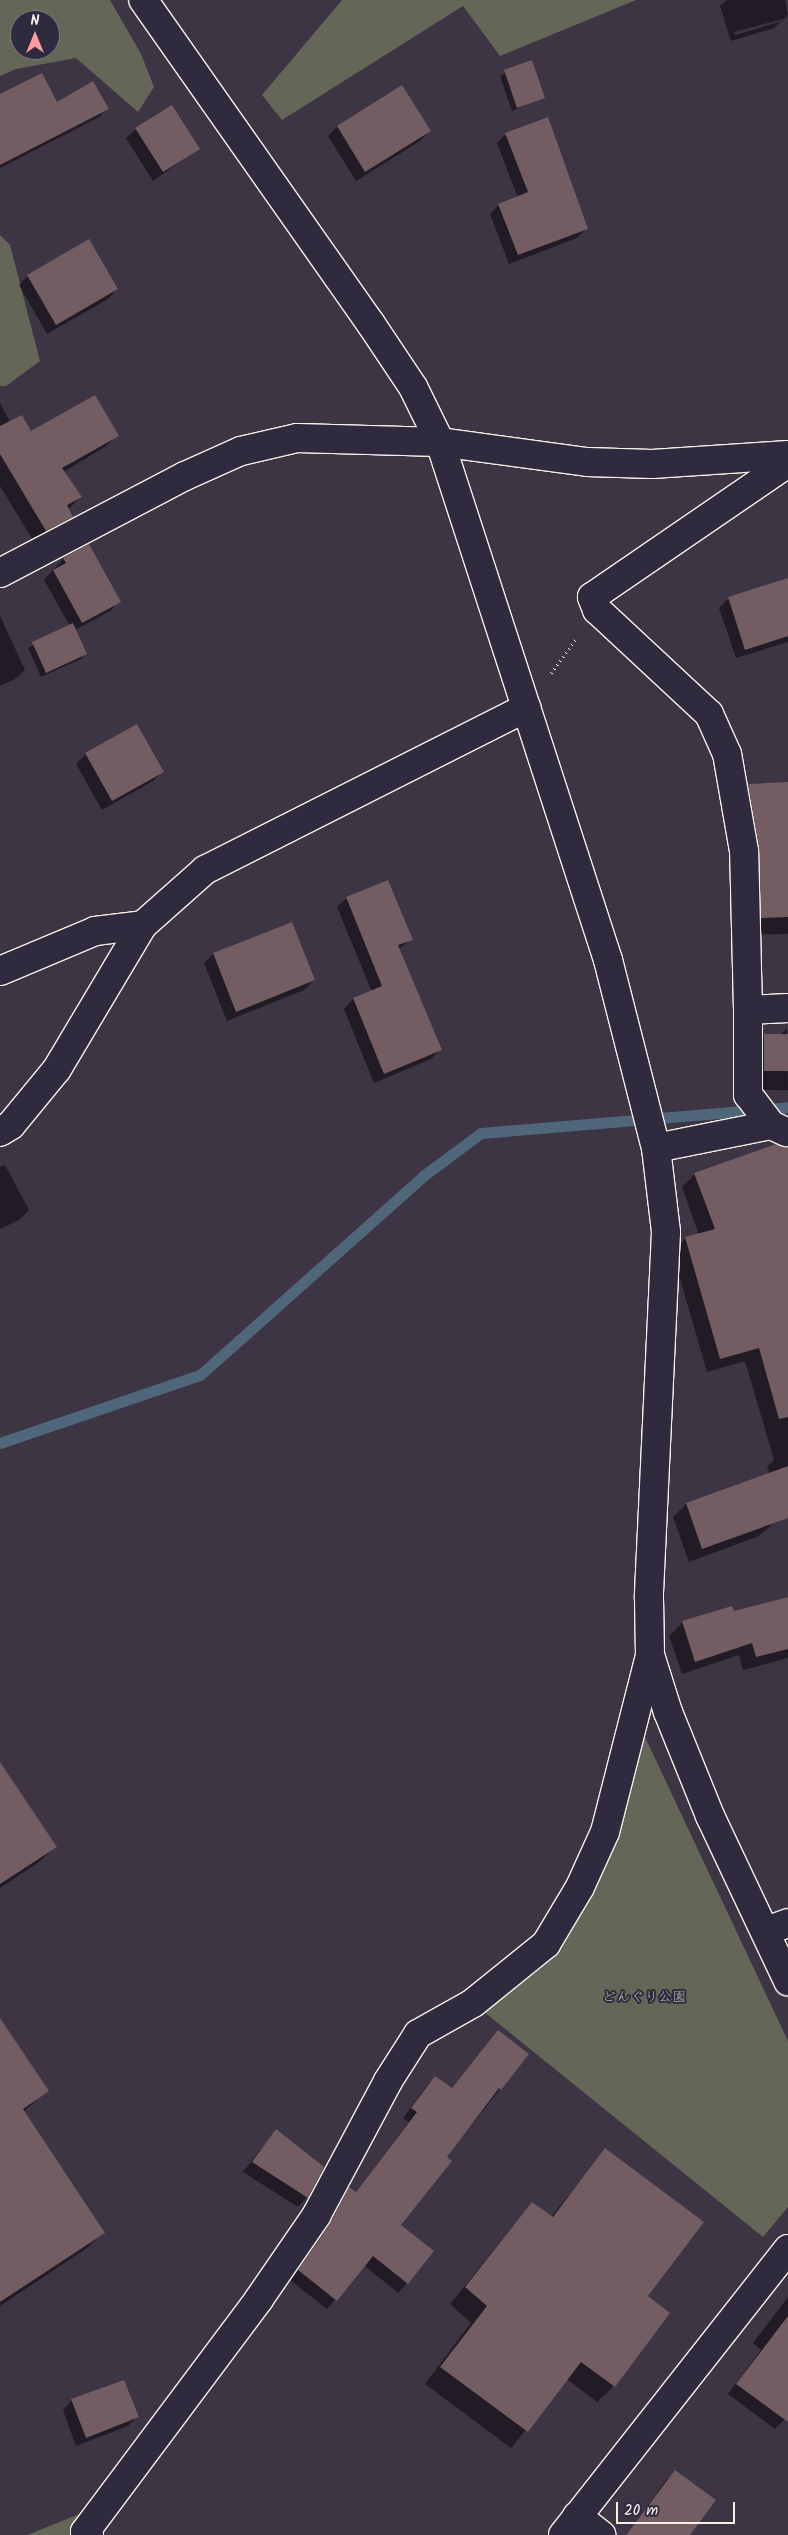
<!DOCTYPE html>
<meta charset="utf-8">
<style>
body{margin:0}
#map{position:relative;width:788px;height:2535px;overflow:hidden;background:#3d3444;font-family:Kalam,"Klee One",sans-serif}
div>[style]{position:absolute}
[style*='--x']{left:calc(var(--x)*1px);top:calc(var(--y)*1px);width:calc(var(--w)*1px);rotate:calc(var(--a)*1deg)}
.green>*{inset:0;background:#646658}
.shadow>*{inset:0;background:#0007}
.stream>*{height:11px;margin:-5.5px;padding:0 5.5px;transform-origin:5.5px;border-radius:5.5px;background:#50667b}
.building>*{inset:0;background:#735c62}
.path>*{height:3px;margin-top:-1.5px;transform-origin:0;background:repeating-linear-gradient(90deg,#f4f1e8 0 1px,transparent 0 5px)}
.roads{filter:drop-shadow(1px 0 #f4f1e8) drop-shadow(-1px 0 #f4f1e8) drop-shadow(0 1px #f4f1e8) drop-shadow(0 -1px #f4f1e8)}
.minor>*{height:28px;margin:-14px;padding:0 14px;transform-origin:14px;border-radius:14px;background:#2f2a3d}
.tertiary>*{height:28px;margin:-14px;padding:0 14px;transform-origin:14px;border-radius:14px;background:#2f2a3d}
span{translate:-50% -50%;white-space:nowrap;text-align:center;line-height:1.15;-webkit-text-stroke:4px #2f2a3d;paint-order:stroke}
.park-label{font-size:14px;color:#bab9ae}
.north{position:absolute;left:10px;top:10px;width:50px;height:50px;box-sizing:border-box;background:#2f2a3d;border:1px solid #7e7a81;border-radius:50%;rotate:0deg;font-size:14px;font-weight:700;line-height:20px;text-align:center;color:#f4f1e8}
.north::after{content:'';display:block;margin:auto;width:18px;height:22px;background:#ff9aa2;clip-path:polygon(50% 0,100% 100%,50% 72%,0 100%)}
.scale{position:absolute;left:616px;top:2502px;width:119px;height:22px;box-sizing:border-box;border:2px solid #f4f1e8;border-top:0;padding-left:6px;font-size:15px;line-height:18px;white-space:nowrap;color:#f4f1e8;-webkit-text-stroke:4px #2f2a3d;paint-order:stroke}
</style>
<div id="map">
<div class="green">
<i style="clip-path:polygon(evenodd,0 0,110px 0,141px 54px,154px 87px,138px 112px,76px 58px,16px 69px,0 76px,0 0,20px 20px,50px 20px,50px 50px,20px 50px,20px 20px)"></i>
<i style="clip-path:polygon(342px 0,636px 0,500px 56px,463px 6px,282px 120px,262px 95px)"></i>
<i style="clip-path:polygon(0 235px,10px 245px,40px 361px,6px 386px,0 386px)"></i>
<i style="clip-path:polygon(645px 1737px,788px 2041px,788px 2207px,763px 2237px,473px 2003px,546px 1943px,631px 1738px)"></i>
<i style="clip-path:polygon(82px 2513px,98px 2535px,27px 2535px)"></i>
</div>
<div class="shadow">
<i style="clip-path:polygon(evenodd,727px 0,785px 0,788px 15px,774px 28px,731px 41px,720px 6px,727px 0,783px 19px,779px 22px,735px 35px,734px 32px,783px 19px)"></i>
<i style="clip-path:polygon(531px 62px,543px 97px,512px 111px,500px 76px)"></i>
<i style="clip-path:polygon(401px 87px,429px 131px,420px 141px,356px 181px,328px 136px,337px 127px)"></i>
<i style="clip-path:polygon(0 96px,56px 103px,108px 108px,99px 117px,0 168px)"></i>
<i style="clip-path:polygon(136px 129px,198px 149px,153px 181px,126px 138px)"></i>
<i style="clip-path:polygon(506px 134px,587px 228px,577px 238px,509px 264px,490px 214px,499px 205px,518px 198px,497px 143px)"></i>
<i style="clip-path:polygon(28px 276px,117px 289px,108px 299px,47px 334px,19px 285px)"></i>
<i style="clip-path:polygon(0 403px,10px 422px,31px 433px,117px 435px,105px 447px,63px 472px,80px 497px,69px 509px,72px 517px,60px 529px,34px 542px,0 486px)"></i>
<i style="clip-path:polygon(88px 546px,119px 601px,110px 611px,75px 630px,85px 654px,81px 659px,41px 677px,28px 648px,70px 626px,44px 580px,63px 559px)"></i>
<i style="clip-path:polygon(788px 580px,788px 642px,736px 658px,719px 608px,729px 598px)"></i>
<i style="clip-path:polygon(0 616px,25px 670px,15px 679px,0 686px)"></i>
<i style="clip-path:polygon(136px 726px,162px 771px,153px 781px,102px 810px,76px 764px,86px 754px)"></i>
<i style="clip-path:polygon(788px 784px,788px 934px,743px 935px,730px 803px,749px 785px)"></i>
<i style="clip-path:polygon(347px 898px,411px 939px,398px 950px,440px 1050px,431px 1059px,374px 1083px,344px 1009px,353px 999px,372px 992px,337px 907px)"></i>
<i style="clip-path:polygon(213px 954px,314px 980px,304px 990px,227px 1021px,204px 963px)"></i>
<i style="clip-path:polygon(787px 1028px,788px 1090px,751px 1090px,751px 1049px,764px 1036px,779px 1036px)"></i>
<i style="clip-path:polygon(788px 1150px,788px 1510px,759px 1536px,689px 1562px,673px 1517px,686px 1504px,770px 1474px,767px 1467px,774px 1460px,745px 1361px,707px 1372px,672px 1251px,686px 1238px,699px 1235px,682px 1187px,695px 1174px)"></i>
<i style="clip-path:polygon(5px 1165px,29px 1210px,19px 1220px,0 1229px,0 1167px)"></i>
<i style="clip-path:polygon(788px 1597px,788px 1658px,743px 1670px,739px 1655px,682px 1674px,669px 1636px,682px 1623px,731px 1607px,733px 1612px)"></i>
<i style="clip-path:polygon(0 1764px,55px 1847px,39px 1862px,0 1888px)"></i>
<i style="clip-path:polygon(0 2020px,47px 2091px,23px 2112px,103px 2233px,87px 2248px,0 2306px)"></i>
<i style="clip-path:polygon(498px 2032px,500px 2089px,445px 2158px,400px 2226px,407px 2283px,398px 2293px,364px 2265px,327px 2309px,290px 2280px,320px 2236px,340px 2198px,349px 2189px,355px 2193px,409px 2122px,403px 2118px,426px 2087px,435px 2078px,451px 2089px)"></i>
<i style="clip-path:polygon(276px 2130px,307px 2197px,298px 2207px,243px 2172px)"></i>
<i style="clip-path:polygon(606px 2150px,647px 2296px,669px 2313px,614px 2386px,597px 2402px,567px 2379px,511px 2448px,425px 2384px,471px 2323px,450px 2304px,532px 2203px,551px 2217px)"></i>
<i style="clip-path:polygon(788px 2297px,788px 2420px,786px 2418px,775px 2429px,728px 2394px,761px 2350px,753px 2343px)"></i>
<i style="clip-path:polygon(72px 2400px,137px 2417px,128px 2426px,76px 2446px,63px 2410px)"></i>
<i style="clip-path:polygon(675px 2472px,688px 2535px,626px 2535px,667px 2479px)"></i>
</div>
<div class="stream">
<i style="--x:0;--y:1443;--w:211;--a:-18.8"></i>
<i style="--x:200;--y:1375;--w:299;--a:-41.7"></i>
<i style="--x:423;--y:1176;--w:72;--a:-36.6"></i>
<i style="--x:481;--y:1133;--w:308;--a:-4.8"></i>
</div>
<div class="building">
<i style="clip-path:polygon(532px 60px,545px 98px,517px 108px,504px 70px)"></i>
<i style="clip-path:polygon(42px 73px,57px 102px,93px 81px,109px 109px,0 165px,0 94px)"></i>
<i style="clip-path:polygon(402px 85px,431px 131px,365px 172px,337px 126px)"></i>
<i style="clip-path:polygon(172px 105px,200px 149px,163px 172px,135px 128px)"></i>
<i style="clip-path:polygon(548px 117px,588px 229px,518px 255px,498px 204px,528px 192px,505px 133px)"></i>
<i style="clip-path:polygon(89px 239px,118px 289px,56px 325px,27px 275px)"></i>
<i style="clip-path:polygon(95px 395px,119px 436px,62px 468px,82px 497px,67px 505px,73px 517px,46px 531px,0 454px,0 426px,22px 415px,31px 431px)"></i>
<i style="clip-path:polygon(89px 544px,121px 602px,82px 623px,53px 570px,66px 563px,63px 558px)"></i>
<i style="clip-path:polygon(788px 578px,788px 636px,745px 650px,728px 597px)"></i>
<i style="clip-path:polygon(73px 623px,87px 654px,46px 673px,32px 642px)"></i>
<i style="clip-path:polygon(137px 724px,164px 772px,112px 801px,85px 753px)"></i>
<i style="clip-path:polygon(788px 782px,788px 917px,761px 918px,759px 848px,748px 784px)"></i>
<i style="clip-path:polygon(388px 880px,413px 940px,398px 945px,442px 1050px,384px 1074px,353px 998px,382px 986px,346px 897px)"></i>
<i style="clip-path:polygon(292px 922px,315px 980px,236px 1012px,213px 953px)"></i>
<i style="clip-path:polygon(764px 1034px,788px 1034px,788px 1071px,764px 1071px)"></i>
<i style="clip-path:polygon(776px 1144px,788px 1147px,788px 1417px,779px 1419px,759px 1348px,720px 1359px,685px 1237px,715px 1229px,694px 1173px)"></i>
<i style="clip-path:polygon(788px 1466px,788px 1518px,702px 1549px,686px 1503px)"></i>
<i style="clip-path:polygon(788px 1597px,788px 1649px,756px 1657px,752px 1643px,695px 1662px,682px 1621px,732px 1606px,734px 1611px)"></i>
<i style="clip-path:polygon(0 1762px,57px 1847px,0 1884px)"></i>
<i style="clip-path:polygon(0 2018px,49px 2091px,23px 2109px,105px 2233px,0 2302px)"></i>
<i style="clip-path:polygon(498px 2030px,529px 2054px,501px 2090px,499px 2088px,447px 2157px,452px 2161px,401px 2225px,434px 2251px,408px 2284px,373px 2256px,337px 2301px,298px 2270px,329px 2225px,349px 2187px,356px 2192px,417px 2112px,411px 2108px,435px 2076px,452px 2088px)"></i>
<i style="clip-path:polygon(276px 2129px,324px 2167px,308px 2198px,252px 2162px)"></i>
<i style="clip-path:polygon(605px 2148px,704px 2222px,648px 2296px,670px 2313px,615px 2387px,581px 2362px,528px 2432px,440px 2367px,487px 2306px,465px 2287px,532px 2202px,553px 2217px)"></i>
<i style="clip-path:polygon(788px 2316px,788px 2422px,736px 2384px)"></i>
<i style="clip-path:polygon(124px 2380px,139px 2417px,86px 2438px,71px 2399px)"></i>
<i style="clip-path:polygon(675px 2470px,716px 2500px,690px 2535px,626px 2535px)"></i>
</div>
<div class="path">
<i style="--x:551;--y:673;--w:44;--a:-54.2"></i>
</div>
<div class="roads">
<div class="minor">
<i style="--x:0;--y:971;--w:103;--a:-22.8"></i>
<i style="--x:95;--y:931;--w:48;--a:-7.1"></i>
<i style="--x:748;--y:1010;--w:159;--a:-91.4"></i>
<i style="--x:744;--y:851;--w:98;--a:-99.9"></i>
<i style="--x:727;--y:754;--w:44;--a:-114.2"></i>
<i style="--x:709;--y:714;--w:153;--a:-137.1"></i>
<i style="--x:597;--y:610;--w:14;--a:-111"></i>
<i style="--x:592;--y:597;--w:237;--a:-34.4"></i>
<i style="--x:771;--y:1125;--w:38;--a:-127"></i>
<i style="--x:748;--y:1095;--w:85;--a:-90"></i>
<i style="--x:748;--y:1010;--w:40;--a:-2.9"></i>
<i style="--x:0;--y:1132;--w:13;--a:-32"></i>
<i style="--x:11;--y:1125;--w:72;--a:-50.6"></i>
<i style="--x:57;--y:1069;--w:168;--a:-59.2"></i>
<i style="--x:143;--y:925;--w:83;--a:-41.6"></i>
<i style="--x:205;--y:870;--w:360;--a:-26.8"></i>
<i style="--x:656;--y:1148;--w:117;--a:-11.3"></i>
<i style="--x:771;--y:1125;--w:17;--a:25"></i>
<i style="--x:766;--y:1931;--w:23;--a:-20"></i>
<i style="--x:577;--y:2516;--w:31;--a:38"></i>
<i style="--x:89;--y:2535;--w:5;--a:-143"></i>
<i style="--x:85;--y:2532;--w:291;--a:-53.2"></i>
<i style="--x:259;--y:2299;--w:101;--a:-55.5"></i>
<i style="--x:316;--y:2216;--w:153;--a:-61.9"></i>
<i style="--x:388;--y:2081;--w:56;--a:-57.4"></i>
<i style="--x:418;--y:2034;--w:63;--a:-29.4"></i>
<i style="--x:473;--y:2003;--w:94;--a:-38.9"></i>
<i style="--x:546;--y:1944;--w:66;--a:-59.2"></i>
<i style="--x:580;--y:1887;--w:60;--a:-65.6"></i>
<i style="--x:605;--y:1832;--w:183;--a:-75.7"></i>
</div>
<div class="tertiary">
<i style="--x:788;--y:455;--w:136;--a:176.2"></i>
<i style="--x:652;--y:464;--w:65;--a:-178.2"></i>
<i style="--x:587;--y:462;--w:148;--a:-172.3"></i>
<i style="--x:440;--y:442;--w:545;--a:72.03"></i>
<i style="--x:608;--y:960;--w:194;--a:75.7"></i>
<i style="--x:656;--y:1148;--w:85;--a:83.2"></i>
<i style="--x:666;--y:1232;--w:366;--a:92.7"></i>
<i style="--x:649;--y:1598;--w:57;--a:89"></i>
<i style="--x:650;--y:1655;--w:60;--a:72.5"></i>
<i style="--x:668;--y:1712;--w:112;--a:68"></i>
<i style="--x:710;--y:1816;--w:183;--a:64.7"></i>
<i style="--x:0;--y:573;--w:209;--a:-27.7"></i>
<i style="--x:185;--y:476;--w:61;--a:-24.1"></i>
<i style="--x:241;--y:451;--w:57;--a:-13.1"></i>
<i style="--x:297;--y:438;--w:143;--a:1.6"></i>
<i style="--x:440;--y:442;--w:61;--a:-116.1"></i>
<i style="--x:413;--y:387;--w:76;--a:-123.7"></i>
<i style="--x:371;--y:324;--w:396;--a:-125.1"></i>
<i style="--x:563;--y:2535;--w:364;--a:-51.8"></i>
</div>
</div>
<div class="park-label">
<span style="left:644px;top:1997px">どんぐり公園</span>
</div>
<div class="north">N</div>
<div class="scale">20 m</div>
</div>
